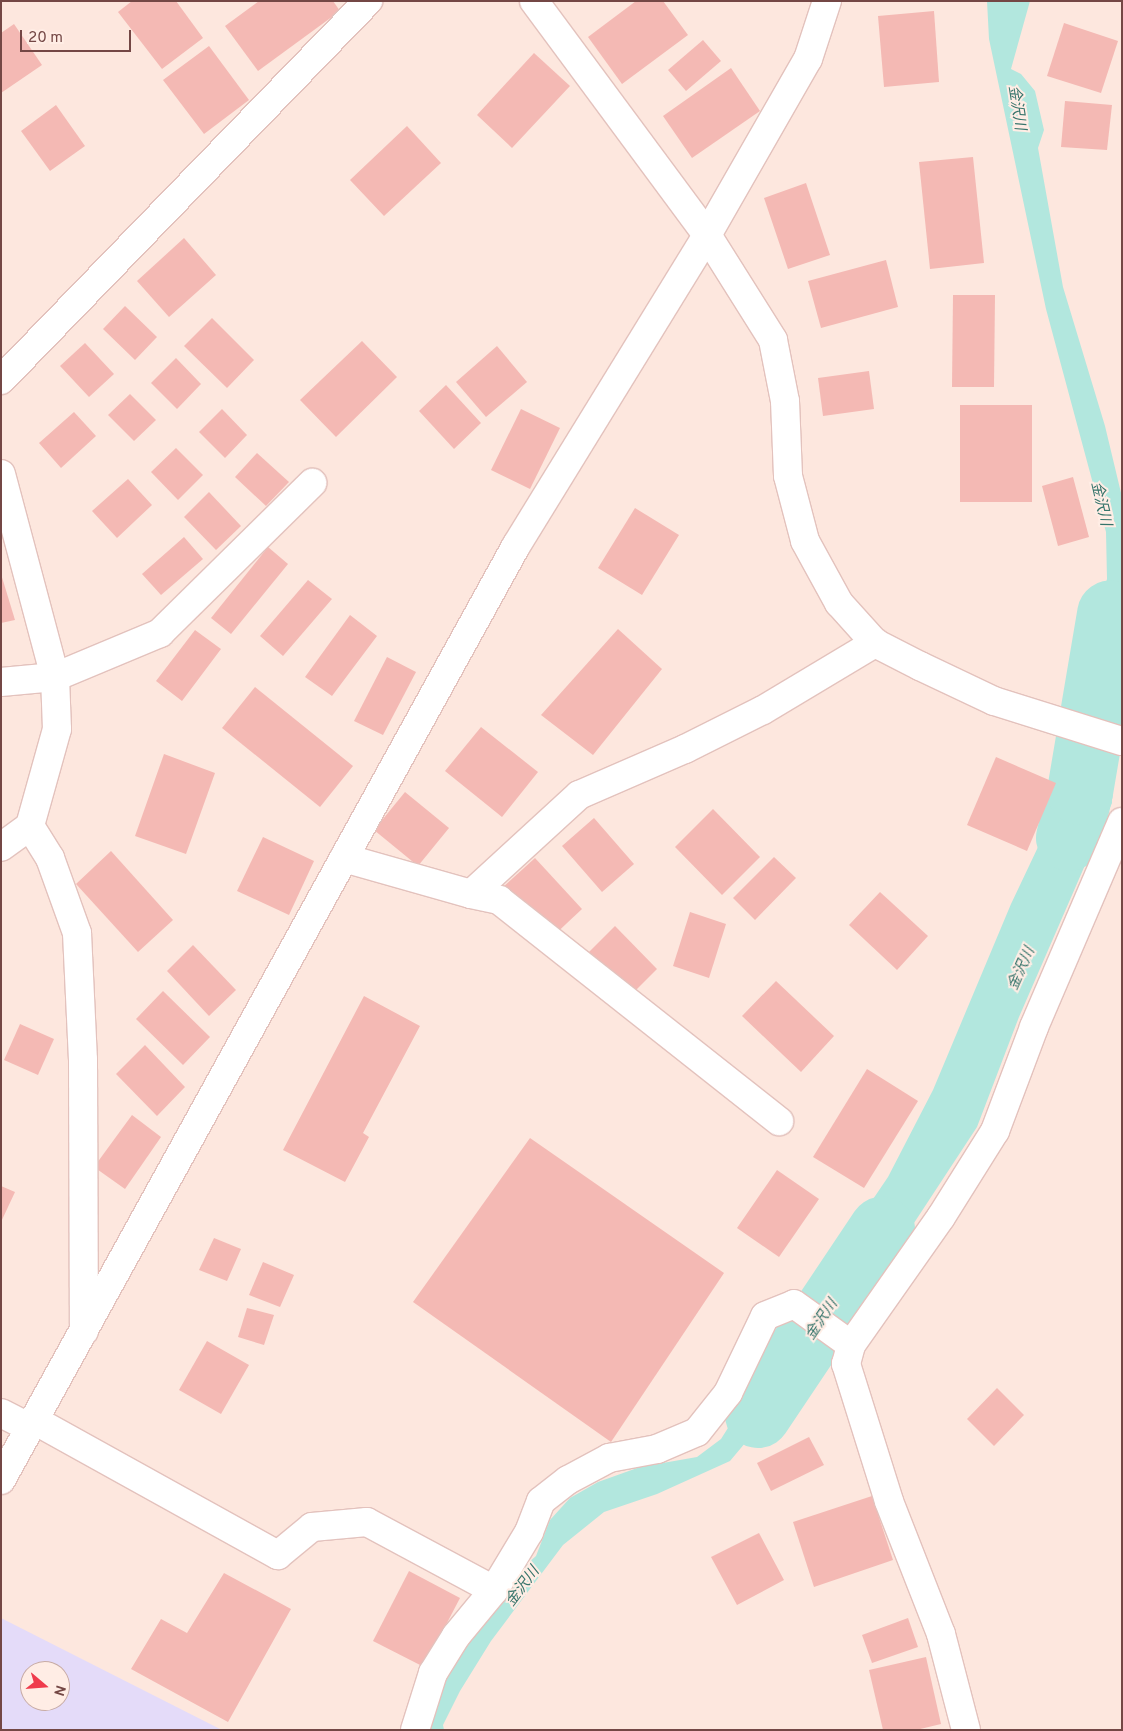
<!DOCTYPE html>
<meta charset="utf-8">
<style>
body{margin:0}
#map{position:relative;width:1123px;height:1731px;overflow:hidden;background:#fde7de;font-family:Overpass,"Noto Sans JP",sans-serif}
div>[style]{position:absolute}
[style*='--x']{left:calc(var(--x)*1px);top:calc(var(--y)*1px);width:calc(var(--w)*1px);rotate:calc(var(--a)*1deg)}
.education>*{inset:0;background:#e4dbf9}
.water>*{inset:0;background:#b2e7de}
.river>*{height:66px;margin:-33px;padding:0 33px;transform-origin:33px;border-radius:33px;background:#b2e7de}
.building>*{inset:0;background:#f4b9b4}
.roads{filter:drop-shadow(1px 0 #e3c2bd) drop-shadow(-1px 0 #e3c2bd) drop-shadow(0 1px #e3c2bd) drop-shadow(0 -1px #e3c2bd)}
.minor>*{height:28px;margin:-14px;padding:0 14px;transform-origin:14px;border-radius:14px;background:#fff}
.tertiary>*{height:28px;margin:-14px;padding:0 14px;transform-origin:14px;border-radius:14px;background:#fff}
span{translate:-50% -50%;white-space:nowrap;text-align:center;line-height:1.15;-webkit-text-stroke:4px #ffede5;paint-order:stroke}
.water-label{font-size:15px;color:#36746b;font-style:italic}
.frame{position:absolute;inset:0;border:2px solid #744745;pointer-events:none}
.north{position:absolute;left:20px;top:1661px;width:50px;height:50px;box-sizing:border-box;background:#ffede5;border:1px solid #c7aba5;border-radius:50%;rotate:108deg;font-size:14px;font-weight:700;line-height:20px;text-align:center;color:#744745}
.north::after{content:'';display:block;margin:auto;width:18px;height:22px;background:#ef3b4c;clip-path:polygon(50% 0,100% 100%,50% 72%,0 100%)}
.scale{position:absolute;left:20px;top:30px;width:111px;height:22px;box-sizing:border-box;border:2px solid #744745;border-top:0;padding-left:6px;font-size:15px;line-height:18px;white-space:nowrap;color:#744745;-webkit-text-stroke:4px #ffede5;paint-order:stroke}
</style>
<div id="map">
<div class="education">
<i style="clip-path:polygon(evenodd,1px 1618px,222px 1730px,1px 1730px,1px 1618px,30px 1671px,60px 1671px,60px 1701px,30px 1701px,30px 1671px)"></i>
</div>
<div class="water">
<i style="clip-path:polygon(987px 1px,1030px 1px,1011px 69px,1021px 74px,1035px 91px,1044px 130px,1038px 148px,1063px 287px,1105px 426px,1122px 497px,1122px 617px,1111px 646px,1105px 708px,1070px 698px,1107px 579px,1106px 532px,1046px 309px,989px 39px)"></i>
<i style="clip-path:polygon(1057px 740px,1108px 755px,1112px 803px,1019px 1017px,977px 1127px,851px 1319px,810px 1292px,888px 1177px,933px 1090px,1011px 904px,1065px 790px)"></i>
<i style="clip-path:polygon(782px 1322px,823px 1350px,812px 1369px,787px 1388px,772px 1411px,730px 1461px,657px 1494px,604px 1512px,563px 1545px,491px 1641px,460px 1691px,443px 1725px,444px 1730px,424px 1730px,442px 1676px,520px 1570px,536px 1556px,550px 1520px,570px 1498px,598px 1482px,640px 1467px,697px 1457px,721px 1439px,752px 1390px,769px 1339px)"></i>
</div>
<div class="river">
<i style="--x:1069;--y:838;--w:47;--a:-76.6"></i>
<i style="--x:1080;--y:792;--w:181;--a:-80.4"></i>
<i style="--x:758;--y:1415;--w:223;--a:-56.2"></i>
</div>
<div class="building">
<i style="clip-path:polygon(132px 1px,176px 1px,203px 38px,162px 69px,118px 12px)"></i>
<i style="clip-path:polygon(259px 1px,333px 1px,340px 11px,258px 71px,225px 26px)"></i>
<i style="clip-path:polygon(636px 1px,663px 1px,688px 35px,622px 84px,588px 37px)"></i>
<i style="clip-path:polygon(934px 11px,939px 82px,884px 87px,878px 16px)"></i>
<i style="clip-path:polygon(1064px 23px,1118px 41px,1101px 93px,1047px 76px)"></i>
<i style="clip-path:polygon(14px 24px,42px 65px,1px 93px,1px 33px)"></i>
<i style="clip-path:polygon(703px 40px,721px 61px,686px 91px,668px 70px)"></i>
<i style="clip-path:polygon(209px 46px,249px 100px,204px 134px,163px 80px)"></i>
<i style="clip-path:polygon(534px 53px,570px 86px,512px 148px,477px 115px)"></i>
<i style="clip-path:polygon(731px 68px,760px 111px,692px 158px,663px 116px)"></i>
<i style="clip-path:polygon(1065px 101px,1112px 105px,1107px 150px,1061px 147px)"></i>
<i style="clip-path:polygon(56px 105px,85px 146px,50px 171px,21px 131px)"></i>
<i style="clip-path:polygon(407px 126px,441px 163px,384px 216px,350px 180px)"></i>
<i style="clip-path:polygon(973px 157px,984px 263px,930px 269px,919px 162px)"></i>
<i style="clip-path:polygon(806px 183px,830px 255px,788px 269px,764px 198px)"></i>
<i style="clip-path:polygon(184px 238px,216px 275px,169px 317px,137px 281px)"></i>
<i style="clip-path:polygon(886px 260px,898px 307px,821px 328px,808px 281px)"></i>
<i style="clip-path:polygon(953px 295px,995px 295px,994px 387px,952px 387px)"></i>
<i style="clip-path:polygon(125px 306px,157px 337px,135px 360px,103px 329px)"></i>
<i style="clip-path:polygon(212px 318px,254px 360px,227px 388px,184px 346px)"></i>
<i style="clip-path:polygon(362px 341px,397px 377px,336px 437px,300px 400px)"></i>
<i style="clip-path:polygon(85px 343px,114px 374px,89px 397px,60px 366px)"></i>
<i style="clip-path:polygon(497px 346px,527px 382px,486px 417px,456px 382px)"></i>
<i style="clip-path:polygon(176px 358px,201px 384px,177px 409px,151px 383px)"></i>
<i style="clip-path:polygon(869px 371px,874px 409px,823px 416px,818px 378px)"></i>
<i style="clip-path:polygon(446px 385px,481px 423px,454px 449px,419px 411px)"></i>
<i style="clip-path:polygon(130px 394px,156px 420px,134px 441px,108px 415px)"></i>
<i style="clip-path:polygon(960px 405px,1032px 405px,1032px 502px,960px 502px)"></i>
<i style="clip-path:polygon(222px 409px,247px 435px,225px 458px,199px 432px)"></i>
<i style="clip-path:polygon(521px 409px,560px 428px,530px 489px,491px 470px)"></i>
<i style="clip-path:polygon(74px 412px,96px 436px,61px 468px,39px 443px)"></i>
<i style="clip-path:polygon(176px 448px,203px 475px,178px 500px,151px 472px)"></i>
<i style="clip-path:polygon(257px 453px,289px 482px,266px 506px,235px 477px)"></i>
<i style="clip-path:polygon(1073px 477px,1089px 537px,1058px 546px,1042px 486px)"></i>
<i style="clip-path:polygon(128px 479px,152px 505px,117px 538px,92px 511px)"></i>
<i style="clip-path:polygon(209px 492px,241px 526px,216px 550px,184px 517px)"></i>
<i style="clip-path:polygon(635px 508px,679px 535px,642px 595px,598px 568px)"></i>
<i style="clip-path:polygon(184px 537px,203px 559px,161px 595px,142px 574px)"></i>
<i style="clip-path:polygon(268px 547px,288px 564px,231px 634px,211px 618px)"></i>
<i style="clip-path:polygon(1px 574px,15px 620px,1px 623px)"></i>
<i style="clip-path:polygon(308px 580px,332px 599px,283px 656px,260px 636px)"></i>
<i style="clip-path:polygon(350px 615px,377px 636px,332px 696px,305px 677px)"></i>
<i style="clip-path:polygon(618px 629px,662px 669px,593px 755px,541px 715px)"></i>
<i style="clip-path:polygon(195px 630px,221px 649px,182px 701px,156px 681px)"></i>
<i style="clip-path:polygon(387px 657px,416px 672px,383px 735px,354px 721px)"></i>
<i style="clip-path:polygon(255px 687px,353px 766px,320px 807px,222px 728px)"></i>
<i style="clip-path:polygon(481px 727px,538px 772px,502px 817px,445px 771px)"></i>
<i style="clip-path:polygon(164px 754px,215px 773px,186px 854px,135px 836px)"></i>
<i style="clip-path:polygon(996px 757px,1056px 783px,1027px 851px,967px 825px)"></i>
<i style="clip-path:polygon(405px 792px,449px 828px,418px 866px,374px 830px)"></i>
<i style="clip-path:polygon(713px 809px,760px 857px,722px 895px,675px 847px)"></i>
<i style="clip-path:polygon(594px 818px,634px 864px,602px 892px,562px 846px)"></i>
<i style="clip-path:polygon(263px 837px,314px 861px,289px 915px,237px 891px)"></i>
<i style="clip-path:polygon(111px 851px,173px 920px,138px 952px,76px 884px)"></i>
<i style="clip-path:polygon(774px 857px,796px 878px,755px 920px,733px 898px)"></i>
<i style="clip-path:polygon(535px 858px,582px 909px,550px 939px,503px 887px)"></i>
<i style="clip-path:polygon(880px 892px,928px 936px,897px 970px,849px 925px)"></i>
<i style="clip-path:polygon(690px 912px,726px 924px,709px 978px,673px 966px)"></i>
<i style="clip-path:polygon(615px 926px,657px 969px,629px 997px,587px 954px)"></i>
<i style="clip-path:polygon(193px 945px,236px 990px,209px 1016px,167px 971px)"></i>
<i style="clip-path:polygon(776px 981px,834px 1036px,801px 1072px,742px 1016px)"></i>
<i style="clip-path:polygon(163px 991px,210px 1037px,183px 1065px,136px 1019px)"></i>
<i style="clip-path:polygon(364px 996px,420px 1026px,363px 1133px,369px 1137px,345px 1182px,283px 1150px)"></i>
<i style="clip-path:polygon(20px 1024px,54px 1039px,38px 1075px,4px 1060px)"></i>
<i style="clip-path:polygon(145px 1045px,185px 1087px,157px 1116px,116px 1074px)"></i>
<i style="clip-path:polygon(867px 1069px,918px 1101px,864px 1188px,813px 1157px)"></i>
<i style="clip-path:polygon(132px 1115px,161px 1137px,125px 1189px,94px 1167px)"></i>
<i style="clip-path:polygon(530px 1138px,724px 1273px,611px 1442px,413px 1302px)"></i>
<i style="clip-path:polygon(777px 1170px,819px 1199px,779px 1257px,737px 1228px)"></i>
<i style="clip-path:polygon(1px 1186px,15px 1192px,1px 1222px)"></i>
<i style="clip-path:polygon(214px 1238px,241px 1249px,227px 1281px,199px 1270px)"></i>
<i style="clip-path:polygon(263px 1262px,294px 1275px,280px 1307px,249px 1295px)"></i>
<i style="clip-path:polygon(247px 1308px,274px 1315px,264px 1345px,238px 1337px)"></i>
<i style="clip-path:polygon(207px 1341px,249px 1365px,221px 1414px,179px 1390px)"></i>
<i style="clip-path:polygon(997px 1388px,1024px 1415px,994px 1446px,967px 1419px)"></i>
<i style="clip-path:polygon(809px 1437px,824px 1465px,771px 1491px,757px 1463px)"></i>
<i style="clip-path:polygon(872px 1496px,893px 1560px,814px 1587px,793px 1522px)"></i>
<i style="clip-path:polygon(759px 1533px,784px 1580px,737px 1605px,711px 1557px)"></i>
<i style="clip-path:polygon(409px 1571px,460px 1598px,424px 1667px,373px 1641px)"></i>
<i style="clip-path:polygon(224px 1573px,291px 1609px,228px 1722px,131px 1669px,161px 1619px,187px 1633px)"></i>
<i style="clip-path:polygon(908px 1618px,918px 1647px,872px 1663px,862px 1635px)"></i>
<i style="clip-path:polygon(926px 1657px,941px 1724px,916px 1730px,883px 1730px,869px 1670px)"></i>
</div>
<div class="roads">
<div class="minor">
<i style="--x:534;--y:1;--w:291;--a:53.5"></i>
<i style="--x:707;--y:235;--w:124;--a:57.8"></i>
<i style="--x:773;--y:340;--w:62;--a:78.9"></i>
<i style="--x:785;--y:401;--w:75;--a:87.7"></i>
<i style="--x:788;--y:476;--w:67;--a:75.3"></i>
<i style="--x:805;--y:541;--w:71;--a:61.3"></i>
<i style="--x:839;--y:603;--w:54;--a:48"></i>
<i style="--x:875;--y:643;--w:51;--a:27.1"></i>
<i style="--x:920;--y:666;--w:82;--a:25.3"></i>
<i style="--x:994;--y:701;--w:134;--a:17.4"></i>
<i style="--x:1;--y:380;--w:528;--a:-45.92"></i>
<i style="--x:1;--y:474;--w:210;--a:75.1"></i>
<i style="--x:55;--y:677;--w:52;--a:87.8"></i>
<i style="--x:57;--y:729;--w:101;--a:105.6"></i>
<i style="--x:30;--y:826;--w:38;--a:58"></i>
<i style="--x:50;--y:858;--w:80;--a:70.2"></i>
<i style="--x:77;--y:933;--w:127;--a:87.3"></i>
<i style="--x:83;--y:1060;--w:271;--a:89.8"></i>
<i style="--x:1;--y:682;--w:54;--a:-5.3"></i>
<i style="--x:55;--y:677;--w:114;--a:-22.7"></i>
<i style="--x:160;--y:633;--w:214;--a:-44.6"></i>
<i style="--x:1;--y:847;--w:36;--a:-36"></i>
<i style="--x:344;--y:858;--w:132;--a:15.8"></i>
<i style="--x:471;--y:894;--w:147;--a:-42.5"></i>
<i style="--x:579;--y:795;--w:116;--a:-23.5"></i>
<i style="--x:685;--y:749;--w:87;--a:-26.6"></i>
<i style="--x:763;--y:710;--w:131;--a:-30.9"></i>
<i style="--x:471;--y:894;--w:29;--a:12"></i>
<i style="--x:499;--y:900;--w:357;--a:38.3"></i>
<i style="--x:1;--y:1413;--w:33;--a:27"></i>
<i style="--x:34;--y:1420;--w:279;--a:29"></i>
<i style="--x:278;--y:1555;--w:44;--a:-39.5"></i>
<i style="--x:312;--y:1527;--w:55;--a:-5.2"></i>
<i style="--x:367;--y:1522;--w:144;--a:28.2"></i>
<i style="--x:494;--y:1590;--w:68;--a:-58.9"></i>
<i style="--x:529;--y:1532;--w:33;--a:-69"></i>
<i style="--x:541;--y:1501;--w:34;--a:-38"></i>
<i style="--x:568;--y:1480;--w:47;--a:-28.2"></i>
<i style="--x:609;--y:1458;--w:49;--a:-10.6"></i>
<i style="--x:657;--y:1449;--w:43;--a:-23"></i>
<i style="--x:697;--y:1432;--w:50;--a:-51.5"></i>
<i style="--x:728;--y:1393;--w:85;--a:-64.3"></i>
<i style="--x:765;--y:1316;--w:31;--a:-22"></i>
<i style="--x:794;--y:1304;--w:70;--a:35.7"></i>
<i style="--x:415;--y:1730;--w:60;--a:-72.5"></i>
<i style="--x:433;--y:1673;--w:44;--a:-58.1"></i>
<i style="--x:456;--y:1636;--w:60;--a:-50.4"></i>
<i style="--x:966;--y:1730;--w:99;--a:-104.6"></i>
<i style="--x:941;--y:1634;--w:143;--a:-111.4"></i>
<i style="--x:889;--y:1501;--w:144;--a:-107.4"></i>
<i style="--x:846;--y:1364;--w:20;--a:-75"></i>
<i style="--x:851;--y:1345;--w:156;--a:-54.9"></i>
<i style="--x:941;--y:1217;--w:102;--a:-57.9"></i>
<i style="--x:995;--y:1131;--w:111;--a:-69.4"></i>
<i style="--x:1034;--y:1027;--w:223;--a:-66.8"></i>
</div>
<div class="tertiary">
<i style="--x:1;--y:1480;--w:1067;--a:-61.13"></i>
<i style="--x:516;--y:546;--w:365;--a:-58.4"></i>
<i style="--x:707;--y:235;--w:203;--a:-60.2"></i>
<i style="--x:808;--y:59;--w:61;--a:-71.9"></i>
</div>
</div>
<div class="water-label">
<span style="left:1016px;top:108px;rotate:81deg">金沢川</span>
<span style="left:1100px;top:504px;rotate:77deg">金沢川</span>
<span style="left:1022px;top:969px;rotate:-66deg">金沢川</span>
<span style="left:822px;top:1320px;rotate:-56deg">金沢川</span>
<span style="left:523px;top:1587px;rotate:-53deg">金沢川</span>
</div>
<div class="frame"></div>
<div class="north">N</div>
<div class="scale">20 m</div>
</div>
